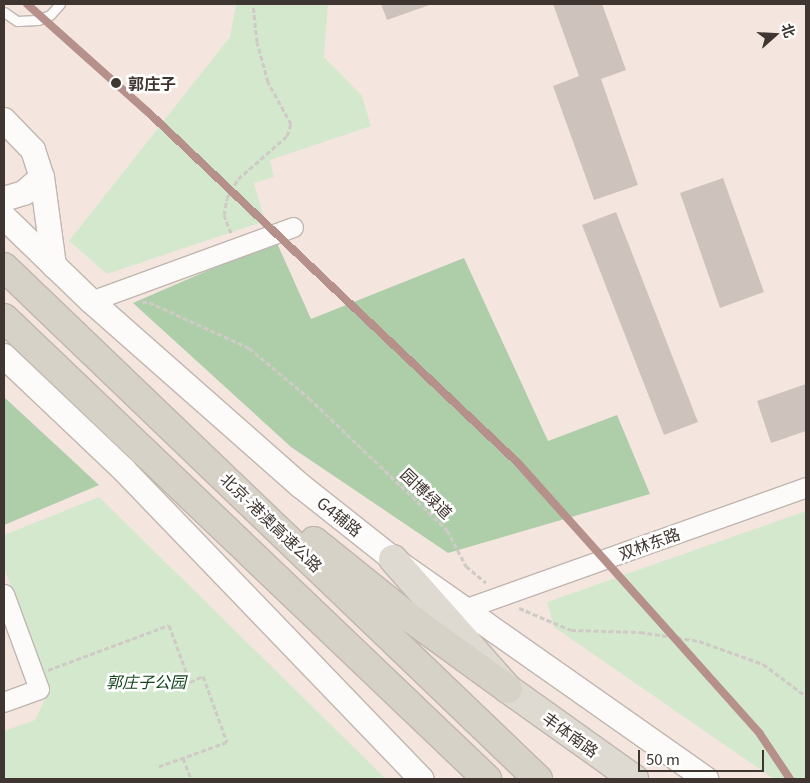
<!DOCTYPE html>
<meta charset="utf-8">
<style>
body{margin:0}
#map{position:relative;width:810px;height:783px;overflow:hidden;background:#f4e6de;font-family:Georgia,"Noto Sans SC",serif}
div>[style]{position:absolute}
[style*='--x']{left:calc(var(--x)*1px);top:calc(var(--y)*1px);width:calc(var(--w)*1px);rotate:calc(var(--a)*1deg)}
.green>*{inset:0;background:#d4e8cd}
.forest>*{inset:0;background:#aecda9}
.building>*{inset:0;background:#cdc3bc}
.path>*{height:3px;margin-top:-1.5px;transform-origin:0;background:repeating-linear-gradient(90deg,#d0cac7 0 5px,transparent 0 7.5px)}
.roads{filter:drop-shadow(1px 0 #c0b6b0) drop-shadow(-1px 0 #c0b6b0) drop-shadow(0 1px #c0b6b0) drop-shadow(0 -1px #c0b6b0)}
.service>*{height:9px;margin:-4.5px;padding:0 4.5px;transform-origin:4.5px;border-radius:4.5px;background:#fdfbfa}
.minor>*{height:19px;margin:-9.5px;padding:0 9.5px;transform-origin:9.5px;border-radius:9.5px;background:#fdfbfa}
.tertiary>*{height:24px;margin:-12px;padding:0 12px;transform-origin:12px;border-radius:12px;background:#fdfbfa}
.trunk>*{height:28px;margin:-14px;padding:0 14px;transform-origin:14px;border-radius:14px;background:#dedad1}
.motorway>*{height:28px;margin:-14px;padding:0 14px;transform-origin:14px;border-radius:14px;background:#d7d2c7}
.metro-1>*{height:8px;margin:-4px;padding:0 4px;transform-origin:4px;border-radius:4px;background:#b6908b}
.dots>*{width:14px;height:14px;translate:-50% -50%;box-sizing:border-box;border:2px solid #fff;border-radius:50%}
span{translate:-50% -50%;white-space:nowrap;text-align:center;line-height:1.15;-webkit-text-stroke:5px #fff;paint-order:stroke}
.stop-label{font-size:16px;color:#403631;font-weight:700}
.left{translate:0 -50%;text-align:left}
.street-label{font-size:16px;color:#403631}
.park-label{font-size:16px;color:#12441d;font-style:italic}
.frame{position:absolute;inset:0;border:5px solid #403631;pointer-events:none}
.north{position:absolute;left:750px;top:10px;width:50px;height:50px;-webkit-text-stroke:4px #fff;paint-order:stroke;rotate:71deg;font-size:14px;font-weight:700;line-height:20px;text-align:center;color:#403631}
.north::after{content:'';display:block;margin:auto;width:18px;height:22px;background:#403631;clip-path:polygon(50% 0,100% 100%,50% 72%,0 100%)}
.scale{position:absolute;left:638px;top:750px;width:126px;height:22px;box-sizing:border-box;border:2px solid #403631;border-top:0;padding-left:6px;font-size:15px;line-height:18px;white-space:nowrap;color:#403631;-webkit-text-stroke:4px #fff;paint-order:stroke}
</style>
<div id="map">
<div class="green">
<i style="clip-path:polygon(236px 4px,328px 4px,324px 57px,362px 96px,371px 126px,270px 160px,274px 177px,254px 183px,265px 221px,107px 274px,69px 241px,230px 37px)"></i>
<i style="clip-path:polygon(99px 497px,386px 779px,4px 779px,4px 731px,35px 720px,48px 693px,4px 567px,4px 535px)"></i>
<i style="clip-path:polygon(806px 511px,806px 779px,774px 779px,554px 627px,547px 602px)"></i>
</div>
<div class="forest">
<i style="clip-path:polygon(276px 241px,311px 319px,464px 258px,548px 441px,617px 415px,650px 494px,448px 553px,291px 447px,133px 303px)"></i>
<i style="clip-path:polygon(4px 397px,99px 485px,4px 525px)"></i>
</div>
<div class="building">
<i style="clip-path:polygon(381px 4px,432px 4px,387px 20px)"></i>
<i style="clip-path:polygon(553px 4px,602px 4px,626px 70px,601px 79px,638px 185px,594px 200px,553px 86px,579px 76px)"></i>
<i style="clip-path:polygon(723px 178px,764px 292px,720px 308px,680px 193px)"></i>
<i style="clip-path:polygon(616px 212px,698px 422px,664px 435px,582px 225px)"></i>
<i style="clip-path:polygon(806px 384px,806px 431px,771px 443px,757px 401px)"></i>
</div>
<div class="path">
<i style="--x:231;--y:233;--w:19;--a:-111"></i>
<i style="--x:224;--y:215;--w:17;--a:-80"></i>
<i style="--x:227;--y:198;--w:22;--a:-60"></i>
<i style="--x:238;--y:179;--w:65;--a:-41.3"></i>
<i style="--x:287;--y:136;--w:13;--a:-72"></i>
<i style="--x:291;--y:124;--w:48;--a:-118.7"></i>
<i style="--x:268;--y:82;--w:41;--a:-105.4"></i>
<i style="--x:257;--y:42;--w:38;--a:-96"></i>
<i style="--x:142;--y:302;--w:7;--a:0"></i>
<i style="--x:149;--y:302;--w:110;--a:24.7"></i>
<i style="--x:249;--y:348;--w:78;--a:39.8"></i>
<i style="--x:309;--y:398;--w:191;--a:43.7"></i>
<i style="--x:447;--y:530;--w:41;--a:62.2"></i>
<i style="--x:466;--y:566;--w:26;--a:40"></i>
<i style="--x:519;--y:608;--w:56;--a:22.9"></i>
<i style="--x:571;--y:630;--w:69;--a:1.7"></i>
<i style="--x:640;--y:632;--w:60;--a:8.7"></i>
<i style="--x:699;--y:641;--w:68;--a:19.8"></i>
<i style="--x:763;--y:664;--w:54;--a:36.7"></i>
<i style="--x:48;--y:670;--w:129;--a:-20.4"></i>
<i style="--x:169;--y:625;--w:61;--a:69.8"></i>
<i style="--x:190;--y:682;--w:14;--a:-25"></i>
<i style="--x:203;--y:676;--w:70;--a:70"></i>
<i style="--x:227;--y:742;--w:74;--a:160.3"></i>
<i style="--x:183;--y:758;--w:22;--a:69"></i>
</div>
<div class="roads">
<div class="service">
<i style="--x:4;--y:12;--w:16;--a:35"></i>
<i style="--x:17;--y:21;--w:21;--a:-3"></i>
<i style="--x:38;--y:20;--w:13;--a:-23"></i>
<i style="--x:50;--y:15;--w:15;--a:-48"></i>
</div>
<div class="minor">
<i style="--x:91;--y:301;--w:215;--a:-20.1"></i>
<i style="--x:4;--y:594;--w:101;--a:69.8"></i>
<i style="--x:39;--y:689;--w:37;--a:160"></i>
<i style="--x:464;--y:609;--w:363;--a:-19.6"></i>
</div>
<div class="tertiary">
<i style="--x:4;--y:120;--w:42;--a:46"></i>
<i style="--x:33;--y:150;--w:28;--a:72"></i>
<i style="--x:4;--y:199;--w:21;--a:-17"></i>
<i style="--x:24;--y:193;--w:24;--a:-42"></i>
<i style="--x:42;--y:177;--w:90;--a:82.3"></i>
<i style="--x:4;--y:217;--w:121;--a:44"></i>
<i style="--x:91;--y:301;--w:280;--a:41.4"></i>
<i style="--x:301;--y:486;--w:117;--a:38.4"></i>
<i style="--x:393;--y:559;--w:383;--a:35.1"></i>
<i style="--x:4;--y:356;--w:166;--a:43.5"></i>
<i style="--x:124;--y:470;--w:429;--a:46.1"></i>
</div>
<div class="trunk">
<i style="--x:393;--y:559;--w:174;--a:48.5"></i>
<i style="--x:508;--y:689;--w:155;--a:35.5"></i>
</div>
<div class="motorway">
<i style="--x:4;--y:267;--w:740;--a:43.8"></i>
<i style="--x:4;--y:318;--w:668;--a:43.66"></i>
<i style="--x:314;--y:541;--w:118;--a:38.8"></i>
<i style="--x:406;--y:615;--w:126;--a:36"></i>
</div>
</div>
<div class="metro-1">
<i style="--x:27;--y:4;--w:162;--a:41.8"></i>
<i style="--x:148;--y:112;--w:510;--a:43.49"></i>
<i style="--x:518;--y:463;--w:363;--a:48.2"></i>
<i style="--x:760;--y:734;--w:54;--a:56.3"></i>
</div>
<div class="dots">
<i style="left:116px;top:83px;background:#403631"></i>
</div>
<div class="stop-label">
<span class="left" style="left:128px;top:83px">郭庄子</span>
</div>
<div class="street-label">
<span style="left:427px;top:493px;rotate:44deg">园博绿道</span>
<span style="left:340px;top:516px;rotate:39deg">G4辅路</span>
<span style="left:272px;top:522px;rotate:44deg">北京-港澳高速公路</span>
<span style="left:649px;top:543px;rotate:-20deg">双林东路</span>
<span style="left:571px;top:734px;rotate:36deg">丰体南路</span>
</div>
<div class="park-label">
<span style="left:146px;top:681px">郭庄子公园</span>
</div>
<div class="frame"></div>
<div class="north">北</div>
<div class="scale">50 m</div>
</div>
